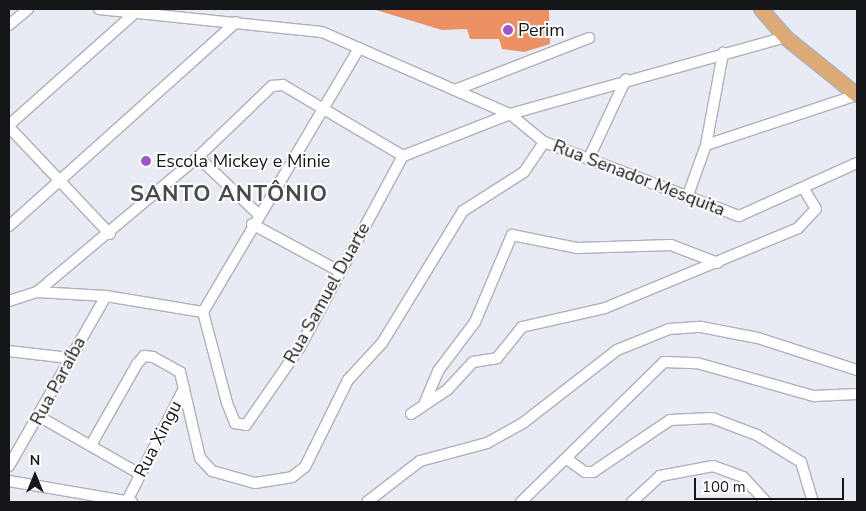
<!DOCTYPE html>
<meta charset="utf-8">
<style>
body{margin:0}
#map{position:relative;width:866px;height:511px;overflow:hidden;background:#e8ebf3;font-family:"Nunito Sans",sans-serif}
div>[style]{position:absolute}
[style*='--x']{left:calc(var(--x)*1px);top:calc(var(--y)*1px);width:calc(var(--w)*1px);rotate:calc(var(--a)*1deg)}
.building>*{inset:0;background:#eb9163}
.roads{filter:drop-shadow(1px 0 #aeb1b8) drop-shadow(-1px 0 #aeb1b8) drop-shadow(0 1px #aeb1b8) drop-shadow(0 -1px #aeb1b8)}
.minor>*{height:10px;margin:-5px;padding:0 5px;transform-origin:5px;border-radius:5px;background:#fff}
.major>*{height:14px;margin:-7px;padding:0 7px;transform-origin:7px;border-radius:7px;background:#ddaa78}
.dots>*{width:14px;height:14px;translate:-50% -50%;box-sizing:border-box;border:2px solid #fff;border-radius:50%}
span{translate:-50% -50%;white-space:nowrap;text-align:center;line-height:1.15;-webkit-text-stroke:4px #fff;paint-order:stroke}
.poi-label{font-size:18px;color:#151619}
.left{translate:0 -50%;text-align:left}
.street-label{font-size:18px;color:#151619}
.district-label{font-size:22px;color:#484a50;font-weight:700;letter-spacing:1px}
.frame{position:absolute;inset:0;border:10px solid #151619;pointer-events:none}
.north{position:absolute;left:10px;top:451px;width:50px;height:50px;-webkit-text-stroke:4px #fff;paint-order:stroke;rotate:0deg;font-size:14px;font-weight:700;line-height:20px;text-align:center;color:#151619}
.north::after{content:'';display:block;margin:auto;width:18px;height:22px;background:#151619;clip-path:polygon(50% 0,100% 100%,50% 72%,0 100%)}
.scale{position:absolute;left:694px;top:478px;width:150px;height:22px;box-sizing:border-box;border:2px solid #151619;border-top:0;padding-left:6px;font-size:15px;line-height:18px;white-space:nowrap;color:#151619;-webkit-text-stroke:4px #fff;paint-order:stroke}
</style>
<div id="map">
<div class="building">
<i style="clip-path:polygon(549px 9px,550px 44px,524px 52px,502px 49px,499px 39px,470px 39px,467px 29px,442px 30px,376px 10px)"></i>
</div>
<div class="roads">
<div class="minor">
<i style="--x:99;--y:9;--w:224;--a:5.9"></i>
<i style="--x:322;--y:32;--w:205;--a:23.6"></i>
<i style="--x:510;--y:114;--w:44;--a:39.5"></i>
<i style="--x:544;--y:142;--w:209;--a:20.8"></i>
<i style="--x:739;--y:216;--w:129;--a:-24.2"></i>
<i style="--x:9;--y:25;--w:25;--a:-40"></i>
<i style="--x:455;--y:90;--w:144;--a:-21.2"></i>
<i style="--x:9;--y:125;--w:170;--a:-41.7"></i>
<i style="--x:9;--y:127;--w:147;--a:46.7"></i>
<i style="--x:706;--y:145;--w:159;--a:-18.3"></i>
<i style="--x:403;--y:156;--w:115;--a:-21.4"></i>
<i style="--x:510;--y:114;--w:286;--a:-15.6"></i>
<i style="--x:198;--y:157;--w:83;--a:43.5"></i>
<i style="--x:589;--y:158;--w:87;--a:-64.9"></i>
<i style="--x:688;--y:195;--w:53;--a:-70.2"></i>
<i style="--x:706;--y:145;--w:94;--a:-79.5"></i>
<i style="--x:252;--y:224;--w:99;--a:28.4"></i>
<i style="--x:9;--y:226;--w:305;--a:-41.9"></i>
<i style="--x:37;--y:292;--w:210;--a:-40"></i>
<i style="--x:198;--y:157;--w:103;--a:-43.8"></i>
<i style="--x:272;--y:86;--w:11;--a:-5"></i>
<i style="--x:283;--y:85;--w:139;--a:30.6"></i>
<i style="--x:9;--y:301;--w:29;--a:-18"></i>
<i style="--x:37;--y:292;--w:69;--a:3.3"></i>
<i style="--x:106;--y:296;--w:98;--a:9.4"></i>
<i style="--x:203;--y:312;--w:94;--a:75.2"></i>
<i style="--x:227;--y:403;--w:22;--a:68"></i>
<i style="--x:235;--y:423;--w:11;--a:10"></i>
<i style="--x:246;--y:425;--w:95;--a:-55.3"></i>
<i style="--x:300;--y:347;--w:217;--a:-61.7"></i>
<i style="--x:203;--y:312;--w:307;--a:-59.4"></i>
<i style="--x:9;--y:351;--w:60;--a:6.7"></i>
<i style="--x:425;--y:402;--w:34;--a:-67"></i>
<i style="--x:438;--y:371;--w:61;--a:-52.9"></i>
<i style="--x:475;--y:322;--w:95;--a:-67"></i>
<i style="--x:512;--y:235;--w:66;--a:11.3"></i>
<i style="--x:577;--y:248;--w:94;--a:-1.8"></i>
<i style="--x:671;--y:245;--w:50;--a:21"></i>
<i style="--x:411;--y:414;--w:43;--a:-33.7"></i>
<i style="--x:447;--y:390;--w:38;--a:-47"></i>
<i style="--x:473;--y:362;--w:24;--a:-9"></i>
<i style="--x:497;--y:358;--w:40;--a:-51"></i>
<i style="--x:522;--y:327;--w:85;--a:-12.9"></i>
<i style="--x:605;--y:308;--w:209;--a:-22.5"></i>
<i style="--x:798;--y:228;--w:26;--a:-47"></i>
<i style="--x:816;--y:209;--w:23;--a:-121"></i>
<i style="--x:40;--y:417;--w:115;--a:29.7"></i>
<i style="--x:91;--y:445;--w:93;--a:-60.4"></i>
<i style="--x:137;--y:364;--w:11;--a:-49"></i>
<i style="--x:144;--y:356;--w:9;--a:6"></i>
<i style="--x:153;--y:357;--w:31;--a:29"></i>
<i style="--x:180;--y:372;--w:88;--a:76.9"></i>
<i style="--x:200;--y:458;--w:18;--a:47"></i>
<i style="--x:212;--y:471;--w:45;--a:15.6"></i>
<i style="--x:255;--y:483;--w:37;--a:-9"></i>
<i style="--x:292;--y:477;--w:16;--a:-38"></i>
<i style="--x:305;--y:467;--w:97;--a:-63.7"></i>
<i style="--x:348;--y:380;--w:50;--a:-47.4"></i>
<i style="--x:382;--y:343;--w:155;--a:-58.5"></i>
<i style="--x:463;--y:211;--w:72;--a:-32.6"></i>
<i style="--x:524;--y:172;--w:36;--a:-56"></i>
<i style="--x:567;--y:459;--w:22;--a:36"></i>
<i style="--x:585;--y:472;--w:8;--a:0"></i>
<i style="--x:593;--y:472;--w:93;--a:-34"></i>
<i style="--x:670;--y:420;--w:42;--a:-2.7"></i>
<i style="--x:712;--y:418;--w:48;--a:20.7"></i>
<i style="--x:757;--y:435;--w:52;--a:31.5"></i>
<i style="--x:801;--y:462;--w:42;--a:73.3"></i>
<i style="--x:9;--y:466;--w:196;--a:-60.3"></i>
<i style="--x:9;--y:481;--w:125;--a:9.7"></i>
<i style="--x:127;--y:501;--w:127;--a:-63.2"></i>
<i style="--x:367;--y:502;--w:67;--a:-37.7"></i>
<i style="--x:420;--y:461;--w:69;--a:-15"></i>
<i style="--x:487;--y:443;--w:41;--a:-29.1"></i>
<i style="--x:523;--y:423;--w:119;--a:-37.8"></i>
<i style="--x:617;--y:350;--w:56;--a:-22"></i>
<i style="--x:669;--y:329;--w:32;--a:-4"></i>
<i style="--x:701;--y:327;--w:58;--a:10.9"></i>
<i style="--x:758;--y:338;--w:104;--a:17.9"></i>
<i style="--x:521;--y:502;--w:200;--a:-44.4"></i>
<i style="--x:664;--y:362;--w:33;--a:2"></i>
<i style="--x:697;--y:363;--w:122;--a:15.8"></i>
<i style="--x:814;--y:396;--w:43;--a:-2.7"></i>
<i style="--x:632;--y:502;--w:38;--a:-43"></i>
<i style="--x:660;--y:476;--w:54;--a:-10.7"></i>
<i style="--x:713;--y:466;--w:32;--a:20"></i>
<i style="--x:743;--y:477;--w:34;--a:47"></i>
</div>
<div class="major">
<i style="--x:761;--y:9;--w:37;--a:49"></i>
<i style="--x:785;--y:37;--w:92;--a:38.9"></i>
</div>
</div>
<div class="dots">
<i style="left:508px;top:30px;background:#9e57cb"></i>
<i style="left:146px;top:161px;background:#9e57cb"></i>
</div>
<div class="poi-label">
<span class="left" style="left:518px;top:30px">Perim</span>
<span class="left" style="left:156px;top:161px">Escola Mickey e Minie</span>
</div>
<div class="street-label">
<span style="left:639px;top:178px;rotate:21deg">Rua Senador Mesquita</span>
<span style="left:327px;top:293px;rotate:-61deg">Rua Samuel Duarte</span>
<span style="left:58px;top:381px;rotate:-62deg">Rua Paraíba</span>
<span style="left:158px;top:439px;rotate:-63deg">Rua Xingu</span>
</div>
<div class="district-label">
<span style="left:229px;top:195px">SANTO ANTÔNIO</span>
</div>
<div class="frame"></div>
<div class="north">N</div>
<div class="scale">100 m</div>
</div>
